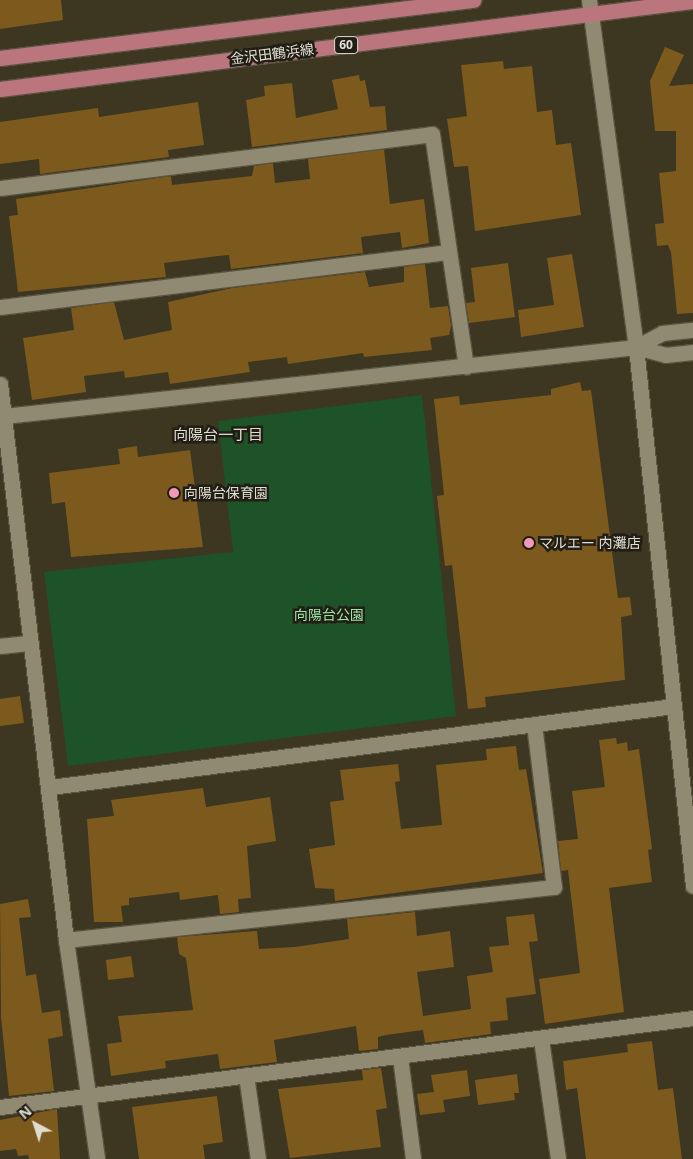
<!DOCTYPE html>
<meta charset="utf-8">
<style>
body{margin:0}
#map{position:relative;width:693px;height:1159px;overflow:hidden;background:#3d3722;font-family:"Open Sans","Noto Sans JP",sans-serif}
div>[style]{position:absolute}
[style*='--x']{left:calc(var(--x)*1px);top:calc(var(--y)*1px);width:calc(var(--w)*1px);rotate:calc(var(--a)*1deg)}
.green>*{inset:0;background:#1e5229}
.building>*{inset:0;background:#7c591d}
.roads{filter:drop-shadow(1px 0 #595341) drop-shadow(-1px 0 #595341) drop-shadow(0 1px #595341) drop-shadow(0 -1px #595341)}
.minor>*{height:15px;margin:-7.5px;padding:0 7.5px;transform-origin:7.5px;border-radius:7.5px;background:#918a73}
.tertiary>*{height:15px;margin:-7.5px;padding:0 7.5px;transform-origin:7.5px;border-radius:7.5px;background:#918a73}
.primary>*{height:15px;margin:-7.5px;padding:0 7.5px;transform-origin:7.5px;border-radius:7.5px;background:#ba757d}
.dots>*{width:14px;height:14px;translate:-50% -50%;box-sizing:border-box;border:2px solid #211e15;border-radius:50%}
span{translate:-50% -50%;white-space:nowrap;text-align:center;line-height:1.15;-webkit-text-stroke:5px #211e15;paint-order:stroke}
.shield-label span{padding:1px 4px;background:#211e15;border:1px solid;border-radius:4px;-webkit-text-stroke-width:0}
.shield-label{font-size:12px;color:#e0dcd0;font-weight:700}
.street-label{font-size:14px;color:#e0dcd0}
.poi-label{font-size:14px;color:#e0dcd0}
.left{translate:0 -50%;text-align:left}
.park-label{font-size:14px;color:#99e5a4}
.neighbourhood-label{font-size:15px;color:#e0dcd0}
.north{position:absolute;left:10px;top:1099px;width:50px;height:50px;-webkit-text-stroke:4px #211e15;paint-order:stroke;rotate:320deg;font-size:14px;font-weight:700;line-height:20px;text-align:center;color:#e0dcd0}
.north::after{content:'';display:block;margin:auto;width:18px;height:22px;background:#e0dcd0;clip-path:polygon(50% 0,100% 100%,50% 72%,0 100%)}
</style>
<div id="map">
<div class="green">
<i style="clip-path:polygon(422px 395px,456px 716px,68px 766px,44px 572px,233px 552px,218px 421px)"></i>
</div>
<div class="building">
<i style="clip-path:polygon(0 0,61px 0,63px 20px,0 29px)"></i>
<i style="clip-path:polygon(665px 47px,684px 55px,669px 86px,693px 84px,693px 313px,677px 314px,671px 252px,668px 245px,657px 246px,655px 224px,664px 223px,659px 173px,676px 171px,676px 131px,655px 131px,650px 81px)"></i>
<i style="clip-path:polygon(503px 61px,504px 69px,532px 66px,537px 112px,552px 110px,556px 145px,571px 143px,581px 215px,475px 231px,468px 166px,454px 167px,447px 119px,467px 116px,461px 65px)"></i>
<i style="clip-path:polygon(359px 75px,360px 81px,365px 80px,370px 107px,385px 106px,387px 130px,252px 147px,246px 100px,265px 96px,264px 86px,292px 83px,296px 118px,338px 109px,332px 80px)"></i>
<i style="clip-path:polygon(198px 102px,204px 145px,168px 150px,169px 157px,40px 174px,39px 159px,0 164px,0 122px,98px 108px,99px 117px)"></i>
<i style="clip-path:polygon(384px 149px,390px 204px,424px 199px,429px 243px,402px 248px,400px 232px,361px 237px,363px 253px,231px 269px,229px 255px,218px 256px,164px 263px,166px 277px,18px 292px,9px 216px,18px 215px,16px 199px,171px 176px,172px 185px,252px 176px,254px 166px,273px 163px,275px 183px,310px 179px,308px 159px)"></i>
<i style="clip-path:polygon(572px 254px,584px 327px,521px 337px,518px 310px,554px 305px,547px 258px)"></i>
<i style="clip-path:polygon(508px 263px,515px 317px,469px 323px,466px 303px,475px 302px,471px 268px)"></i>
<i style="clip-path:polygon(425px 264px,430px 308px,448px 306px,451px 326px,449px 335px,430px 338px,432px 350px,364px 357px,363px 353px,288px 364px,287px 357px,248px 362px,250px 372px,170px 384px,168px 372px,125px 378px,124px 371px,84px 376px,86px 392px,32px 400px,23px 338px,74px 330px,71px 308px,114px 302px,124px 340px,172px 330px,168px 302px,232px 288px,365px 272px,369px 287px,404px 282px,404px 267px)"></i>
<i style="clip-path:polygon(580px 382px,582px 391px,591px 390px,618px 598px,630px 597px,632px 615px,621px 617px,625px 680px,485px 697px,486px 707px,468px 709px,452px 565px,445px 566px,437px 496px,444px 495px,434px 399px,459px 396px,460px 405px,551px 395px,551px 389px)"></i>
<i style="clip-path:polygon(137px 446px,138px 457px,190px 450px,203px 547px,71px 557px,65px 502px,52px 504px,49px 473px,120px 464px,118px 449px)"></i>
<i style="clip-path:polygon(20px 696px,24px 723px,0 726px,0 699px)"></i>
<i style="clip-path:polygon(616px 738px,617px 744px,627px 742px,628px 751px,639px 749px,652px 849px,648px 850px,652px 882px,609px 888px,624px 1012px,545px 1024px,539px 979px,580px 973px,568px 870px,561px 871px,558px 841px,578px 839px,572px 791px,605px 787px,599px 740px)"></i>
<i style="clip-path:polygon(516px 746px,519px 770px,526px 769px,543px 873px,335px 901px,334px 889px,315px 888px,309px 849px,335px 845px,330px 802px,344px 800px,340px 770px,398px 764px,400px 781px,395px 782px,401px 829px,442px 825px,436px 765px,487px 760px,486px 749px)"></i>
<i style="clip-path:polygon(203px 788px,206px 807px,270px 797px,276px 841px,247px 846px,251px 898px,238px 899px,239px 912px,220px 914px,218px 895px,180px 900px,179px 892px,129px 898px,129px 905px,121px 906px,123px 922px,94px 922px,87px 819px,114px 816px,111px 800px)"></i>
<i style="clip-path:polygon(28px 899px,31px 917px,19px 918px,26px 976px,36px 974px,42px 1013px,60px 1010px,63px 1036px,48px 1039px,54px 1091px,9px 1096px,1px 1017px,0 904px)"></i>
<i style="clip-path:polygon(415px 912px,417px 936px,450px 931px,454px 967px,417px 972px,423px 1016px,471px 1009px,467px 976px,493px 972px,489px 947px,509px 945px,506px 917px,534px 914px,538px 941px,529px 942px,536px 994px,506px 998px,508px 1020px,490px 1022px,491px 1034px,425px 1043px,423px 1030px,386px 1035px,378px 1037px,378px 1049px,359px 1051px,356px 1026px,274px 1040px,277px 1062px,220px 1069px,218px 1054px,165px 1061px,166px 1068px,111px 1076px,107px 1044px,122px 1042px,118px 1016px,193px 1010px,186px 958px,179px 954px,177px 937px,257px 931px,259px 949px,295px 947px,349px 939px,347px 919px)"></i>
<i style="clip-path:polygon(131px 956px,134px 977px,108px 980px,106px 960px)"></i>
<i style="clip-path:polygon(652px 1041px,658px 1090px,673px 1088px,682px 1159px,586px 1159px,577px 1088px,566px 1090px,563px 1061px,628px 1052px,627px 1044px)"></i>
<i style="clip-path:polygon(381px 1068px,387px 1108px,376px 1110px,381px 1147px,290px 1158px,278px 1089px,363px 1080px,362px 1070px)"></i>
<i style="clip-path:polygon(467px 1070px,470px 1096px,443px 1100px,445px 1112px,420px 1115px,417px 1094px,434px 1092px,431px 1075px)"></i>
<i style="clip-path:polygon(517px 1074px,519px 1093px,514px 1093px,515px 1100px,478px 1105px,475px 1080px)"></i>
<i style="clip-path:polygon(217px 1096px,223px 1142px,203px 1145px,205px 1159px,139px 1159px,132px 1107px)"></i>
<i style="clip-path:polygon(57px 1109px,60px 1159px,29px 1159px,28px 1155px,18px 1156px,16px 1149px,0 1151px,0 1120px)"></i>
</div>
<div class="roads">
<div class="minor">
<i style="--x:0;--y:188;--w:435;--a:-7.1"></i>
<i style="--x:432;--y:134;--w:235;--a:81.7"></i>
<i style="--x:0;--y:307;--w:451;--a:-7"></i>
<i style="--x:636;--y:347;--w:30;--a:-28"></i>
<i style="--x:662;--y:333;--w:31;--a:-6"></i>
<i style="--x:4;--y:416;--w:636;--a:-6.23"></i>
<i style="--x:636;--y:347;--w:30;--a:15"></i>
<i style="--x:665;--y:355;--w:28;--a:-6"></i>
<i style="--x:0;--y:646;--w:30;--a:-6"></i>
<i style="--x:51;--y:787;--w:628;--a:-7.41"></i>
<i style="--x:66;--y:940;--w:491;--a:-6.2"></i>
<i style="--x:554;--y:887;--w:163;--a:-97"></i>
<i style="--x:541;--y:1039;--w:121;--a:81.9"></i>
<i style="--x:400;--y:1057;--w:103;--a:82.7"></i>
<i style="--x:246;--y:1075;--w:85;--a:81.9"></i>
<i style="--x:0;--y:1107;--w:699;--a:-7.32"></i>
</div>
<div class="tertiary">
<i style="--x:589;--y:0;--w:350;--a:82.3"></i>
<i style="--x:636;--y:347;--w:542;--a:83.96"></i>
<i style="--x:0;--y:384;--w:560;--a:83.23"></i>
<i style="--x:66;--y:940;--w:221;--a:81.9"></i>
</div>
<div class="primary">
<i style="--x:0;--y:58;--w:477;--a:-7"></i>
<i style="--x:0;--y:89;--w:699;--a:-7.24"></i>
</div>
</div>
<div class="dots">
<i style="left:174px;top:493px;background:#f09ab5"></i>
<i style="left:529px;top:543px;background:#f09ab5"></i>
</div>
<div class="shield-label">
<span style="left:346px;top:45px">60</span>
</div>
<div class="street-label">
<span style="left:272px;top:54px;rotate:-7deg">金沢田鶴浜線</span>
</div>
<div class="poi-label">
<span class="left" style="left:184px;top:493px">向陽台保育園</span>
<span class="left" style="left:539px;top:543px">マルエー 内灘店</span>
</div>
<div class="park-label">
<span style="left:329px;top:615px">向陽台公園</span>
</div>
<div class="neighbourhood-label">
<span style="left:218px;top:435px">向陽台一丁目</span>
</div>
<div class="north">N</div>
</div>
